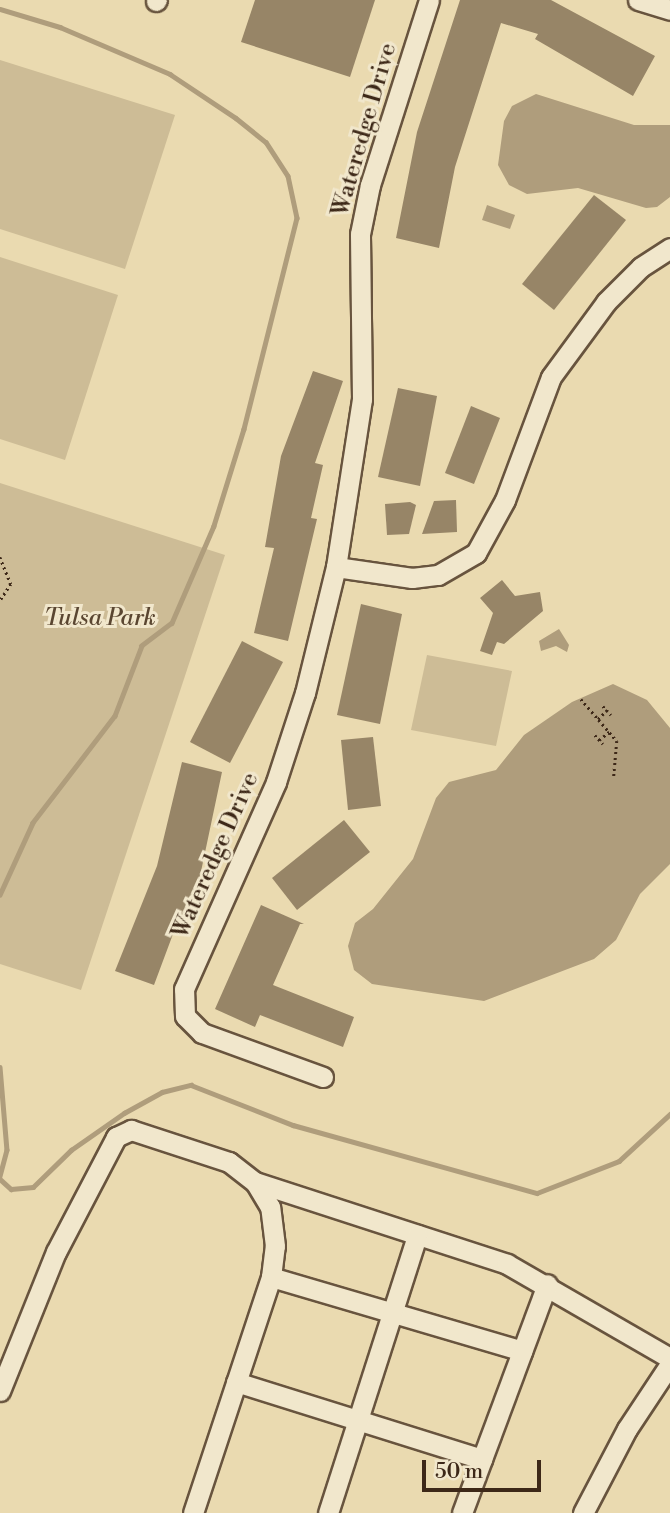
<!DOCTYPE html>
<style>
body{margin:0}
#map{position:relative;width:670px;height:1513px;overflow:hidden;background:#eadab0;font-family:"Libre Bodoni",serif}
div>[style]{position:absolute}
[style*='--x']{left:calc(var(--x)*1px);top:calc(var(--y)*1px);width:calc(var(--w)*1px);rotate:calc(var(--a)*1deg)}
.green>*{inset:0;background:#cdbc96}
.water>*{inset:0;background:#af9d7c}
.stream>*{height:4.5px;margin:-2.25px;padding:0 2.25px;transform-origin:2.25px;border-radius:2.25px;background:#af9d7c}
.building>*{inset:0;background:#978567}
.path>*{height:2.5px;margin-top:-1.25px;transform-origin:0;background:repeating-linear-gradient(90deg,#3d2818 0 2px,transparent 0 5.5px)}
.roads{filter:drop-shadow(2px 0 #68543e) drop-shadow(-2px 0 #68543e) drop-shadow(0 2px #68543e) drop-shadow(0 -2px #68543e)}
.minor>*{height:19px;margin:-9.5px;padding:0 9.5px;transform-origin:9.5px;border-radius:9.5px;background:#f1e7cc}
span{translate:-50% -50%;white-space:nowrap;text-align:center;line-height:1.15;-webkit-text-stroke:6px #f1e7cc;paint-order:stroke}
.street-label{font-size:24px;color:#3d2818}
.park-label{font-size:24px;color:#5a4631;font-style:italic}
.scale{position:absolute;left:422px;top:1460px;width:119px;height:32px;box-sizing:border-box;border:4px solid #3d2818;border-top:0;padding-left:9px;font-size:21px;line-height:24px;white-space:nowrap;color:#3d2818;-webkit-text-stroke:5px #f1e7cc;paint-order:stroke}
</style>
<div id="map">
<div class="green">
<i style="clip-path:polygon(0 60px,175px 115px,125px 269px,0 229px)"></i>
<i style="clip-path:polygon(0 257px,118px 295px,65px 460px,0 439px)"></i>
<i style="clip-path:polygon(0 483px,225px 555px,81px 990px,0 964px)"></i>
<i style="clip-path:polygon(427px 655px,512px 671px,496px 746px,411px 730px)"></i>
</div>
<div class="water">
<i style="clip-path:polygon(536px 94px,634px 125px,670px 125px,670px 197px,657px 207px,646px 208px,578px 188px,527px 194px,509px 185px,498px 165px,504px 121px,512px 106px)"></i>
<i style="clip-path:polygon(487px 205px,515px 215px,510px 229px,482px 220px)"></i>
<i style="clip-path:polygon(559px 629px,569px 645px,567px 652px,556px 646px,541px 651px,539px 641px)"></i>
<i style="clip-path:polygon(613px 684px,647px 700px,670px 728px,670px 864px,640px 894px,616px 940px,594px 959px,484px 1001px,372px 984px,354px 970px,348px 946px,355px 923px,373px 909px,413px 859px,436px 798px,449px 782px,496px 770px,524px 735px,572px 702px)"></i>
</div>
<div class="stream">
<i style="--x:0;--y:9;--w:63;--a:16.7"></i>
<i style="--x:60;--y:27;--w:120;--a:23.1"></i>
<i style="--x:170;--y:74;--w:79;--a:33.7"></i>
<i style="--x:236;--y:118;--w:38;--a:39"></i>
<i style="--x:266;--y:142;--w:40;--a:57.1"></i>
<i style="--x:288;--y:176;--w:43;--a:77.9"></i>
<i style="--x:297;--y:218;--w:218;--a:104.1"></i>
<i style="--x:244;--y:429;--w:102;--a:107.2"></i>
<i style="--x:214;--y:526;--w:106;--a:113.4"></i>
<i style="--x:172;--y:623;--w:38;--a:143"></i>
<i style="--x:142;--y:646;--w:75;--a:111.1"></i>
<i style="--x:115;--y:716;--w:135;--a:127.5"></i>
<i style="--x:33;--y:823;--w:79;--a:114.6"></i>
<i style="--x:0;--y:1067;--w:83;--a:85.2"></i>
<i style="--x:7;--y:1150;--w:27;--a:105"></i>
<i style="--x:0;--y:1179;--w:15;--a:42"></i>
<i style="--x:11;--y:1189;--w:22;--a:-5"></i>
<i style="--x:33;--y:1187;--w:53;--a:-44.2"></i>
<i style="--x:71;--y:1150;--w:65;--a:-34.9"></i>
<i style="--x:124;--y:1113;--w:43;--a:-28.9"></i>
<i style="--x:162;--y:1092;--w:30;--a:-14"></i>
<i style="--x:191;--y:1085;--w:110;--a:21.4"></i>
<i style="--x:293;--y:1125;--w:253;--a:15.6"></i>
<i style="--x:537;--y:1193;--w:88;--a:-21.3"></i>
<i style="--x:619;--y:1161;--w:69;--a:-42.7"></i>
</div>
<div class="building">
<i style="clip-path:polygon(255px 0,375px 0,350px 77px,241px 42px)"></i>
<i style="clip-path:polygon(460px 0,551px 0,655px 56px,633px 96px,535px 39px,538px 34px,501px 23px,455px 167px,439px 248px,396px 238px,417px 132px)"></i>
<i style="clip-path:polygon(594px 195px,626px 220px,554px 310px,522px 284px)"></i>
<i style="clip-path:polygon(313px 371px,343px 381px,315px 463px,323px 465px,311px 518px,317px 519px,288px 641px,254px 633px,274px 548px,265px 547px,281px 456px)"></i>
<i style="clip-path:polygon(398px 388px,437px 396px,420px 486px,378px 477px)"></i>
<i style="clip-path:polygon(471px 406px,500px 418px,474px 484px,445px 473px)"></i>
<i style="clip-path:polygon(456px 500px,457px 532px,422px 534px,434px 501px)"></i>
<i style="clip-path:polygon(410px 502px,416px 505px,409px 534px,387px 535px,385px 504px)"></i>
<i style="clip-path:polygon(502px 580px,515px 596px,540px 592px,543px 611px,504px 644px,497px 642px,492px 655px,480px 651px,493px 613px,480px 598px)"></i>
<i style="clip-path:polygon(361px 604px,402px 614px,380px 724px,337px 715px)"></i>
<i style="clip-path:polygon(242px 641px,283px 662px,230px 763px,190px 742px)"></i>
<i style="clip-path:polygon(373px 737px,381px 806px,348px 810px,341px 740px)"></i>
<i style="clip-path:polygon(182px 762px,222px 772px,199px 881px,182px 928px,176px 926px,154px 985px,115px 971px,157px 866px)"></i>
<i style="clip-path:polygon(344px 820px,370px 852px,297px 910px,272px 878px)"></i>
<i style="clip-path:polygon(261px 905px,304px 924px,300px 924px,273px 985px,354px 1017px,343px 1047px,260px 1015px,255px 1027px,215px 1009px)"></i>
</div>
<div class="path">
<i style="--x:0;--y:557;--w:29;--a:68"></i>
<i style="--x:11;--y:584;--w:20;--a:123"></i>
<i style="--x:581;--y:699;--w:55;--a:49.4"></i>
<i style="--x:617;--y:741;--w:35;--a:95"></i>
<i style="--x:603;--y:706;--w:12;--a:48"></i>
<i style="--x:598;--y:719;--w:13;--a:-45"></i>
<i style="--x:595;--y:735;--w:12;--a:48"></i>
<i style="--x:599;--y:740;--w:13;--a:-39"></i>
</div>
<div class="roads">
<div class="minor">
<i style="--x:638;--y:0;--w:34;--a:17"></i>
<i style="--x:156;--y:1;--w:1;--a:-45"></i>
<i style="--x:336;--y:567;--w:77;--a:8.2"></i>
<i style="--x:412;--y:578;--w:26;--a:-7"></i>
<i style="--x:438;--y:575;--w:44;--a:-30.1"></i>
<i style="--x:476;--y:553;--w:60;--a:-61.3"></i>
<i style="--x:505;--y:500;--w:131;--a:-69.5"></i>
<i style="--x:551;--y:377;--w:93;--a:-53.7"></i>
<i style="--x:606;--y:302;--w:49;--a:-45"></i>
<i style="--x:641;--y:267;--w:35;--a:-33"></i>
<i style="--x:323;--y:1077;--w:129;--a:-160"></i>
<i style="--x:202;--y:1033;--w:24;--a:-135"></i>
<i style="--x:185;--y:1016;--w:27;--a:-92"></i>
<i style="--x:184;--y:989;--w:227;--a:-66"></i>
<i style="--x:276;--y:782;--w:94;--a:-72"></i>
<i style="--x:305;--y:693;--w:130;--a:-76.2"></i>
<i style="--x:336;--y:567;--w:170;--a:-81.2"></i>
<i style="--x:362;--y:399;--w:165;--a:-90.7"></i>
<i style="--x:360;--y:234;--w:50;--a:-78.5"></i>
<i style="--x:370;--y:185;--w:194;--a:-72.3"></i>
<i style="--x:271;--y:1277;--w:262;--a:16.4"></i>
<i style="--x:236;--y:1382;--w:258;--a:17.4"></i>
<i style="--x:0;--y:1391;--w:150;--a:-68.1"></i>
<i style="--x:56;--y:1252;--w:130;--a:-62.4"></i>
<i style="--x:116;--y:1137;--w:17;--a:-25"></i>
<i style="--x:131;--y:1130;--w:103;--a:18.1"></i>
<i style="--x:229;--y:1162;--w:33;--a:38"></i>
<i style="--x:255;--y:1182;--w:265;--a:18"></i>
<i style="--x:507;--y:1264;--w:188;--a:30"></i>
<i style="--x:193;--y:1513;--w:249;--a:-71.7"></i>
<i style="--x:271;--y:1277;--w:31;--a:-83"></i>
<i style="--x:275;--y:1246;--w:39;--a:-97"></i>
<i style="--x:270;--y:1207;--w:29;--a:-121"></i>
<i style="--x:328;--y:1513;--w:292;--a:-72.2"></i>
<i style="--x:462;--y:1513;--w:244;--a:-69.6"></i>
<i style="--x:583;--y:1513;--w:95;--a:-62.4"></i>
<i style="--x:627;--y:1429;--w:78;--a:-56.5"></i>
</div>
</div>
<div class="street-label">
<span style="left:365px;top:130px;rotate:-74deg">Wateredge Drive</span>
<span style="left:216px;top:856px;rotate:-66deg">Wateredge Drive</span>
</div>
<div class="park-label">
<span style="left:100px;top:619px">Tulsa Park</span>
</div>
<div class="scale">50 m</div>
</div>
